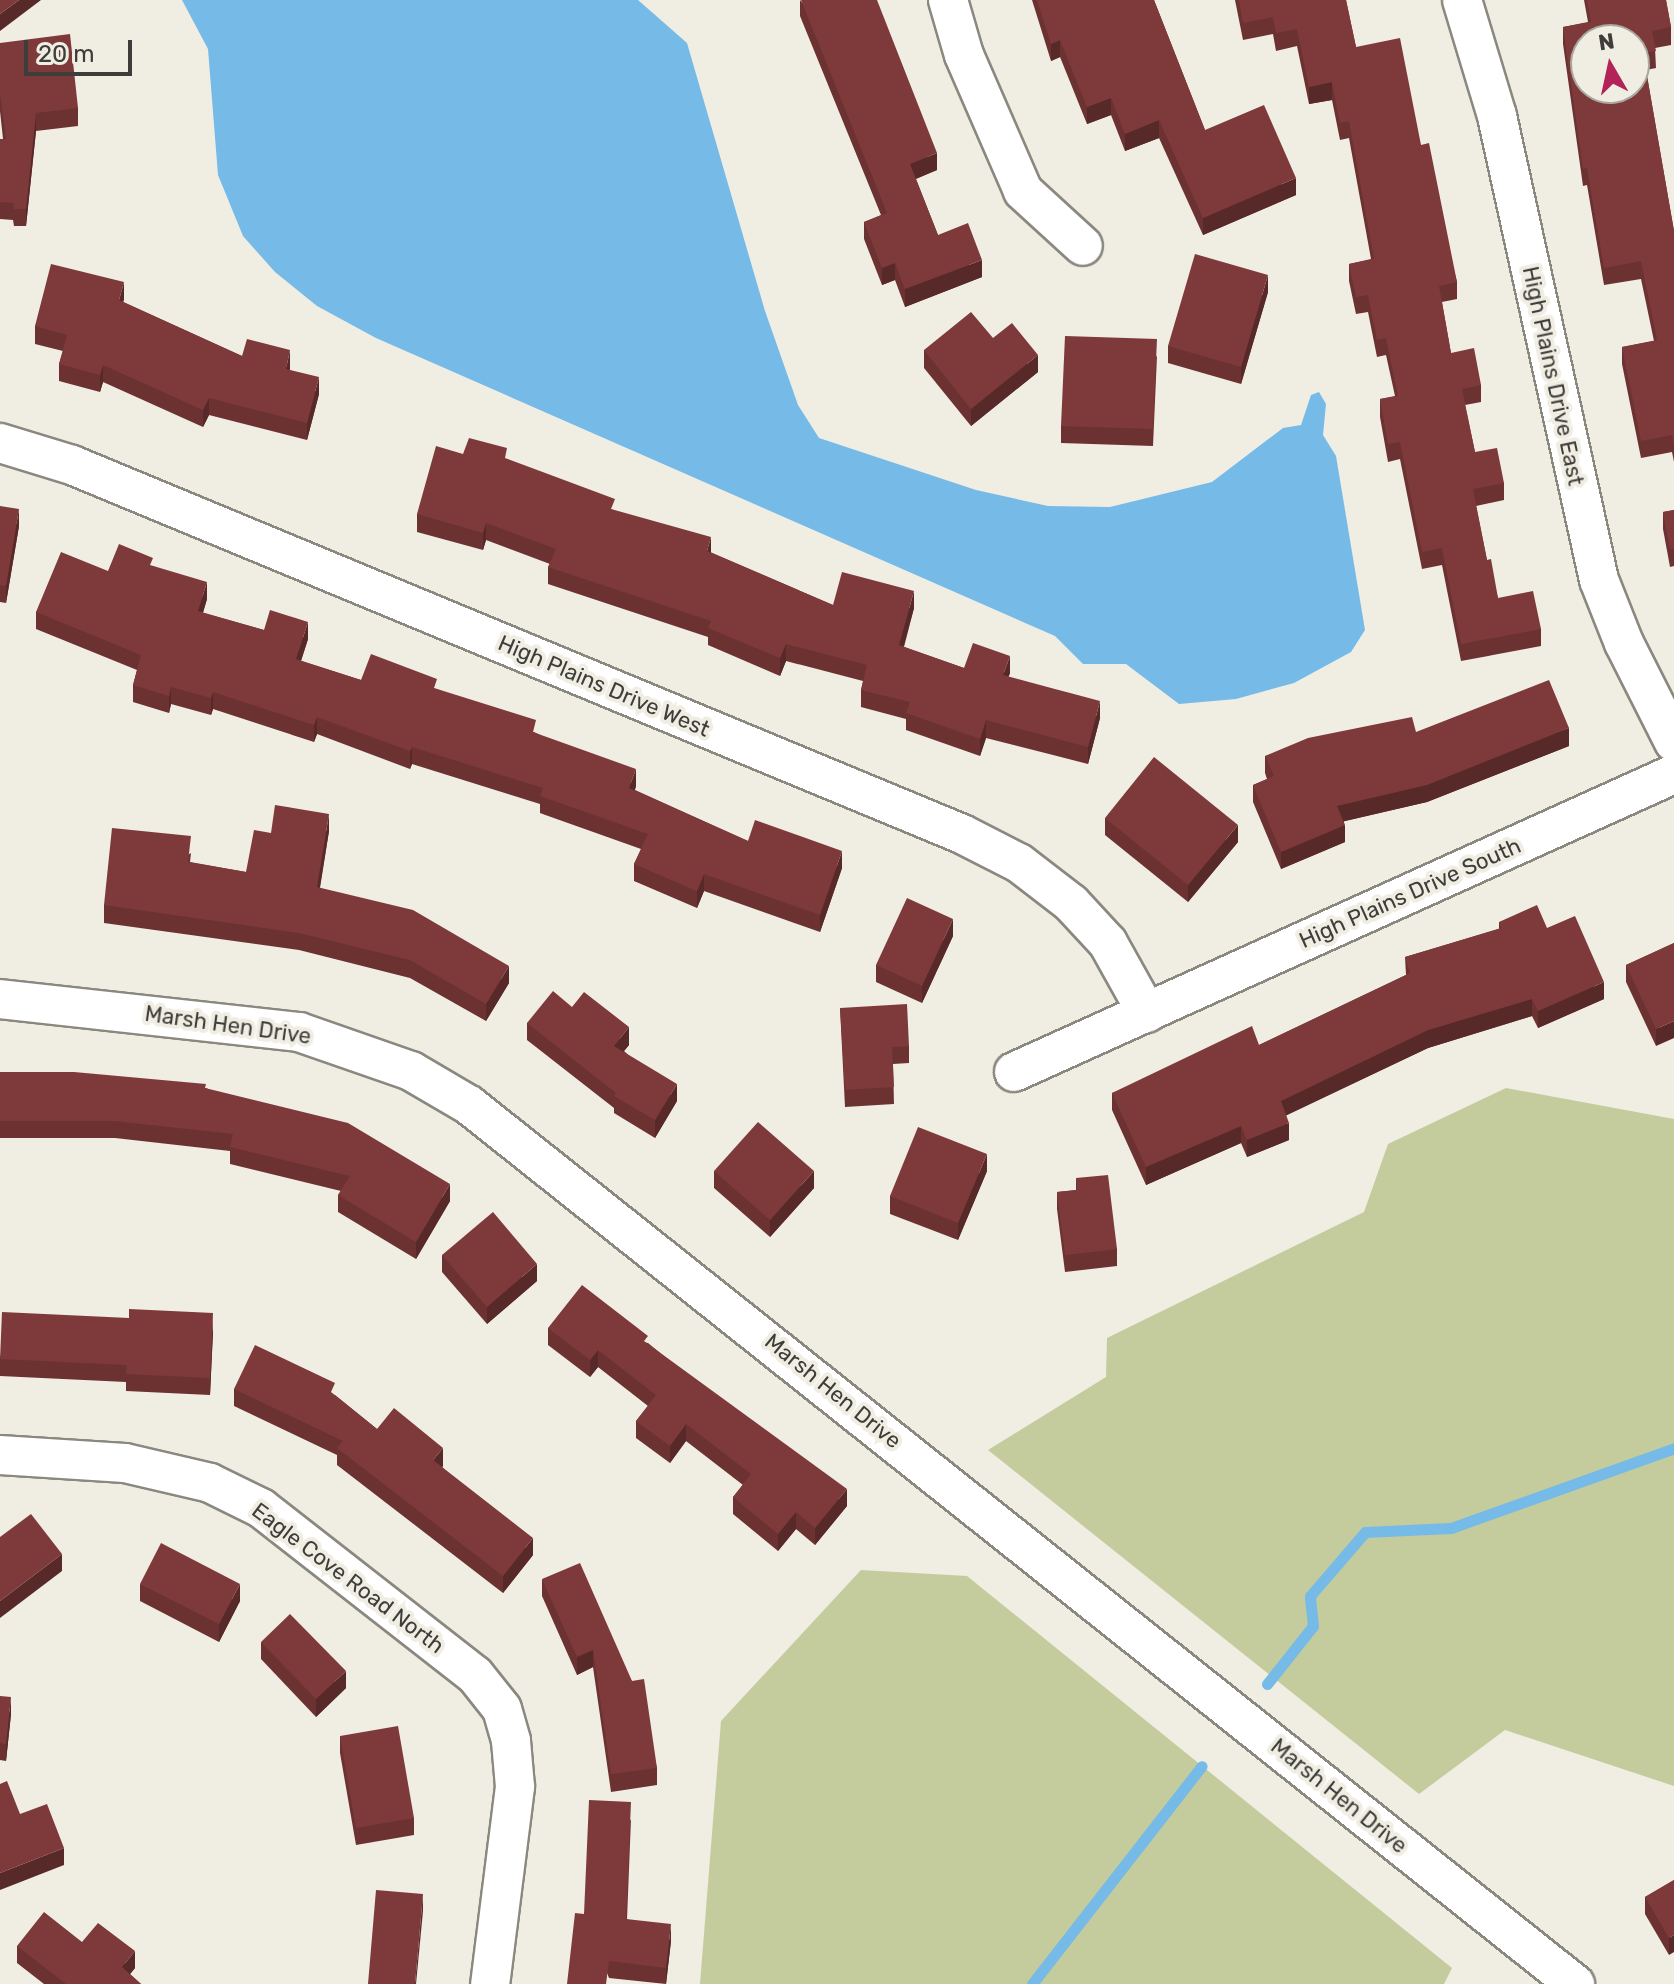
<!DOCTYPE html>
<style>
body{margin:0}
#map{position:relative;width:1674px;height:1984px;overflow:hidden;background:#f0ede3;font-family:Rubik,sans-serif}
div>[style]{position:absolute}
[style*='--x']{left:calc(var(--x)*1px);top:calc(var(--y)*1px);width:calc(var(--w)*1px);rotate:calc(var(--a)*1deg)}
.green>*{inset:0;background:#c4cc9d}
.water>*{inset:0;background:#76bae8}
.stream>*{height:11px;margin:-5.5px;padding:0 5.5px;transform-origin:5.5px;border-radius:5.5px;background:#76bae8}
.roads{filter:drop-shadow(2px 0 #8a887f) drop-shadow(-2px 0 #8a887f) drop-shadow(0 2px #8a887f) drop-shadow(0 -2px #8a887f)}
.minor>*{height:38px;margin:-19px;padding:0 19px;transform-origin:19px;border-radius:19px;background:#fff}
.wall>*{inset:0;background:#6c3232}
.shaded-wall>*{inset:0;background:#582929}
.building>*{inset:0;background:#7e3a3a}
span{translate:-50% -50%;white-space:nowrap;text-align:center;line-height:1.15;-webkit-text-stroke:8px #f0ede3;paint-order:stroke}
.street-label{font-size:22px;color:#3e3d39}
.north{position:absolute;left:1570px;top:24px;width:80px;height:80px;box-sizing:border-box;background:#f0ede3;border:2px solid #a9a79f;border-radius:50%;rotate:351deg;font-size:22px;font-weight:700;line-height:32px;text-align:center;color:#3e3d39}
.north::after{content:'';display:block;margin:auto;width:28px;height:36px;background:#b12359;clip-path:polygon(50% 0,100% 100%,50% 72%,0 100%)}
.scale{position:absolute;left:24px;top:40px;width:108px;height:36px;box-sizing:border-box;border:4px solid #3e3d39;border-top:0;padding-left:10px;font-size:24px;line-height:28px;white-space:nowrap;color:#3e3d39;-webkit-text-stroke:6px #f0ede3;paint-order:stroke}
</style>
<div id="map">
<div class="green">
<i style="clip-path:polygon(1506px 1088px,1674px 1119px,1674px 1786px,1505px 1730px,1419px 1794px,988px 1450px,1106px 1377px,1107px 1338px,1364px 1212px,1388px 1144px)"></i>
<i style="clip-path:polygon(861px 1570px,967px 1576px,1452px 1968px,1444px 1984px,700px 1984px,721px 1721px)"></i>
</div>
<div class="water">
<i style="clip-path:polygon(182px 0,638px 0,687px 43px,765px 311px,798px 405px,819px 438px,976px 490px,1048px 506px,1110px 507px,1212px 482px,1283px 428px,1301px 425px,1311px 395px,1319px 392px,1326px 404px,1323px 435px,1336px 456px,1365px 630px,1351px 652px,1294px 683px,1236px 699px,1179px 704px,1126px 664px,1083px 664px,1055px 636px,376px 338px,317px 306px,275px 272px,243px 236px,218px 175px,208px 49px)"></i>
</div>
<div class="stream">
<i style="--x:1267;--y:1684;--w:74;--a:-51.6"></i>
<i style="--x:1313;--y:1626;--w:30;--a:-96"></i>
<i style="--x:1310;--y:1596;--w:84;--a:-49.3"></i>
<i style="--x:1365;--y:1532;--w:86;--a:-2.7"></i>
<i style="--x:1451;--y:1528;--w:237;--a:-19.7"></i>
<i style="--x:1032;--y:1984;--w:276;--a:-52.1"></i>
</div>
<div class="roads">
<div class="minor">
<i style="--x:948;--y:0;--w:57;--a:73.8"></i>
<i style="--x:964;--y:55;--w:148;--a:66.5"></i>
<i style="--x:1023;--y:191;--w:81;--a:42.5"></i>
<i style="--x:1462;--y:0;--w:121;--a:73.2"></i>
<i style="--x:1497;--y:116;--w:475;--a:77.6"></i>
<i style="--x:1599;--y:580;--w:68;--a:68.4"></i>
<i style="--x:1624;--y:643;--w:111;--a:63.2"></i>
<i style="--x:0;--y:443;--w:75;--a:17"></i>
<i style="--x:72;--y:465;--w:963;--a:22.52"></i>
<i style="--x:962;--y:834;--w:64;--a:27"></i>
<i style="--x:1019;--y:863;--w:66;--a:37.6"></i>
<i style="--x:1071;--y:903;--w:54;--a:47.2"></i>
<i style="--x:1108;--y:943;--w:80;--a:60.9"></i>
<i style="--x:0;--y:999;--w:301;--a:6.3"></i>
<i style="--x:299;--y:1032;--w:119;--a:19.2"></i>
<i style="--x:411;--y:1071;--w:67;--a:30.4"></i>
<i style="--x:469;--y:1105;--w:1413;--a:38.48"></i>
<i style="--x:1014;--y:1072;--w:724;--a:-24.3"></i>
<i style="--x:0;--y:1455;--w:125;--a:3.7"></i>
<i style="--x:125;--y:1463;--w:87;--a:13.2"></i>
<i style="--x:210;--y:1483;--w:57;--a:26.1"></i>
<i style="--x:261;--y:1508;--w:271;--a:38"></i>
<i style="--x:475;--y:1675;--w:43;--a:51.5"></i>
<i style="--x:502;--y:1709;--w:33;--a:74"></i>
<i style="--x:511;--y:1741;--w:46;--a:85"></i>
<i style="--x:515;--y:1787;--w:199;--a:97.2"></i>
</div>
</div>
<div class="wall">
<i style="clip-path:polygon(800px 0,937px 170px,916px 179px,938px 235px,982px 277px,905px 307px,895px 280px,882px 285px,864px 239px,864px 222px,881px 215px,800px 16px)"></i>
<i style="clip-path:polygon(1032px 0,1154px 0,1205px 130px,1296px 195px,1203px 235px,1159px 138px,1125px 151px,1111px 115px,1087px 124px,1060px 57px,1051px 61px)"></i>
<i style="clip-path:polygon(1235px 0,1346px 0,1356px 47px,1421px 145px,1457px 282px,1457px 299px,1442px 302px,1451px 353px,1481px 385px,1481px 402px,1465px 405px,1475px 452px,1504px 483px,1504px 500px,1476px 506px,1487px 560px,1498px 598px,1541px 629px,1541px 646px,1461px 661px,1442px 565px,1422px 569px,1400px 459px,1388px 462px,1380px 417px,1380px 399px,1395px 396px,1386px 355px,1377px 357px,1368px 312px,1356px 314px,1349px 281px,1349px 264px,1371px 259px,1349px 138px,1340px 140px,1332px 100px,1309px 104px,1297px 46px,1276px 51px,1273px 34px,1243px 40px)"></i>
<i style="clip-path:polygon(1584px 0,1666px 0,1671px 27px,1671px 45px,1655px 48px,1656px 68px,1646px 70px,1674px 231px,1674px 462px,1672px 452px,1641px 458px,1622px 364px,1622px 347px,1654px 341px,1641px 279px,1604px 285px,1587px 185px,1583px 186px,1563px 44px,1563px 27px,1588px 22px)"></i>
<i style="clip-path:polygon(0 43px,78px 108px,78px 126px,36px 131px,26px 226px,14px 226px,13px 220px,0 219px,0 139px,3px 139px,0 111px)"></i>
<i style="clip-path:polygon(1268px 292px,1241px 384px,1168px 363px,1168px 346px)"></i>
<i style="clip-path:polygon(124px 299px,123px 302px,242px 356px,290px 367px,290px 370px,319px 394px,307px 440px,209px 415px,203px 427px,103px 382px,100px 392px,59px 381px,59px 364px,63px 351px,35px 344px,35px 326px)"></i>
<i style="clip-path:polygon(993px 338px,1038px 372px,971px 426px,924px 368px,924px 350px)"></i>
<i style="clip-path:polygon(1157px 356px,1153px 446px,1061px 443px,1061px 426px)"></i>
<i style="clip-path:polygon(507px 459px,615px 511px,833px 605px,914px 608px,904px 647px,964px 668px,1010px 673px,1008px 677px,1100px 718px,1088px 764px,986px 738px,980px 756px,906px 730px,906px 719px,861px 707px,861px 690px,863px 681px,786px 661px,780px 676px,708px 645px,708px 637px,548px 584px,548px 567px,550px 564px,486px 540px,483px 550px,417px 532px,417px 514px)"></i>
<i style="clip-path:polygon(0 506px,19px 526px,6px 603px,0 602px)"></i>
<i style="clip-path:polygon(1674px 510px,1674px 566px,1670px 567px,1663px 529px,1663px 512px)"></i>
<i style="clip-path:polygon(153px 566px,207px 599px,203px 613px,264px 630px,308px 639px,301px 661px,361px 680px,437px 689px,536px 733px,636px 786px,635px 790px,748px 841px,842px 868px,820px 932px,704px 891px,697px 908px,634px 881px,634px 864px,641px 849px,540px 813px,540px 804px,412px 764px,410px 769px,317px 734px,314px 742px,213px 709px,211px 715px,171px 704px,169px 713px,133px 702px,133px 685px,137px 670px,36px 629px,36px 612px,108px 571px)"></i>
<i style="clip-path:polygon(1416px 732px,1569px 746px,1427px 802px,1344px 821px,1345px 842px,1281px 869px,1253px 802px,1253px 785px,1267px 779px,1265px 773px,1265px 756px)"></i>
<i style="clip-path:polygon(1105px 818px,1238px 842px,1188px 902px,1105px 835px)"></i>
<i style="clip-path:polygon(329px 831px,320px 888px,509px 983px,486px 1021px,410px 978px,299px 950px,104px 923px,104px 905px,191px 853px,190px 862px,246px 872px,271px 833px)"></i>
<i style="clip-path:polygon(1499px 922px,1547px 928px,1604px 999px,1538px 1028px,1532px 1016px,1428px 1048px,1286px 1115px,1289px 1140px,1247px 1157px,1241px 1143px,1146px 1185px,1112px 1110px,1112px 1093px,1259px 1045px,1406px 975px,1405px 957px,1499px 929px)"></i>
<i style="clip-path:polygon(953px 936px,922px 1003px,876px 982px,876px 965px)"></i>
<i style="clip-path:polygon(1674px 943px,1656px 1046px,1626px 982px,1626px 965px)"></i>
<i style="clip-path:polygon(572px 1007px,629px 1045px,624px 1051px,677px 1101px,655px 1138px,614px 1113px,614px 1108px,527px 1040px,527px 1023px)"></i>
<i style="clip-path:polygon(840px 1008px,909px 1046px,909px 1063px,893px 1064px,894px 1104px,845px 1107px)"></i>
<i style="clip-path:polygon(0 1072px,206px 1088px,450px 1201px,416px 1259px,338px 1212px,338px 1195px,341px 1191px,230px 1164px,230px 1151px,115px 1138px,0 1138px)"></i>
<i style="clip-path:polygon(714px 1171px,814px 1188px,770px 1237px,714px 1188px)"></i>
<i style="clip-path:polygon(987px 1171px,958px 1240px,890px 1214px,890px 1196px)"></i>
<i style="clip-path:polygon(1076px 1178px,1117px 1249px,1117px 1266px,1065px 1272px,1057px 1209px,1057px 1192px,1076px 1190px)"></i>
<i style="clip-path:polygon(442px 1255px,537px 1281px,487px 1324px,442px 1272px)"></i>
<i style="clip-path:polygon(129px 1318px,213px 1331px,210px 1395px,126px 1391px,126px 1382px,0 1376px,0 1356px)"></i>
<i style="clip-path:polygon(548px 1328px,648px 1343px,847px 1506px,815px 1545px,796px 1529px,778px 1551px,733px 1514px,733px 1497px,743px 1485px,686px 1441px,670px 1463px,636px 1438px,636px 1421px,648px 1406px,598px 1367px,590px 1377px,548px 1345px)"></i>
<i style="clip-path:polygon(234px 1389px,335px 1395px,377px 1429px,443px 1466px,442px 1467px,533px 1555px,503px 1593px,337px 1465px,337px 1455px,234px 1406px)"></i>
<i style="clip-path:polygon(542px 1579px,632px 1681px,657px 1768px,657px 1785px,611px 1792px,593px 1667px,577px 1675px,542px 1596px)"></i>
<i style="clip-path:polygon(140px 1584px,240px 1601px,219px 1642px,140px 1601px)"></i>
<i style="clip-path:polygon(261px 1642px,346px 1688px,316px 1717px,261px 1659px)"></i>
<i style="clip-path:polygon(0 1696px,11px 1714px,6px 1761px,0 1760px)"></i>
<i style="clip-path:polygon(340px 1736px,414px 1818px,414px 1835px,356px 1845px,340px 1753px)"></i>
<i style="clip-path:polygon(631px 1819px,627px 1919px,671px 1941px,666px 1984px,609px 1978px,584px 1914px)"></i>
<i style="clip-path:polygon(1674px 1880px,1669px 1955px,1645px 1914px,1645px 1897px)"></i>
<i style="clip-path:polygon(82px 1942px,135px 1968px,130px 1974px,141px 1984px,44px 1984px,17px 1963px,17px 1946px)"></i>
</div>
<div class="shaded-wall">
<i style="clip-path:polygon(19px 0,41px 0,0 31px,0 14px)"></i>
<i style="clip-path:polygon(1060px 40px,1060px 57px,1051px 61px,1051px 44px)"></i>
<i style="clip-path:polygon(1332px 82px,1332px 100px,1309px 104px,1309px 87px)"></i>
<i style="clip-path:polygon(1111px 98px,1111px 115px,1087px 124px,1087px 107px)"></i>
<i style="clip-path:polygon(36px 113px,36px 131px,26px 226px,26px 209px)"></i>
<i style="clip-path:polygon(1159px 120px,1159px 138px,1125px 151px,1125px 134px)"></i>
<i style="clip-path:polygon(937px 153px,937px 170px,910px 181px,910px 164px)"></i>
<i style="clip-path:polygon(1296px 178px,1296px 195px,1203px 235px,1203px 218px)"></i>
<i style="clip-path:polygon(982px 260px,982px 277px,905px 307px,905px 289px)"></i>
<i style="clip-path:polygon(895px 263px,895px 280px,882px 285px,882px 268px)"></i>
<i style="clip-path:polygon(1268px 275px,1268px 292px,1241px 384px,1241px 367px)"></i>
<i style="clip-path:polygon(124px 282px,124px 299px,119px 318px,119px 300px)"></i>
<i style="clip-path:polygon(290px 350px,290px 367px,286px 386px,286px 369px)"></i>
<i style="clip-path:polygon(1038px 355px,1038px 372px,971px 426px,971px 409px)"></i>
<i style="clip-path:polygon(103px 365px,103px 382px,100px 392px,100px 375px)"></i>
<i style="clip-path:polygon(319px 377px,319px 394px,307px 440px,307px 423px)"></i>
<i style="clip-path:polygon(209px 398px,209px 415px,203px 427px,203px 410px)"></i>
<i style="clip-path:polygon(19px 509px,19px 526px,6px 603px,6px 586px)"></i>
<i style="clip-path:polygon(486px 523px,486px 540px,483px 550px,483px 533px)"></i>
<i style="clip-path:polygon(711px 537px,711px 554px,707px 551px)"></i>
<i style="clip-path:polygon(207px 582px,207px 599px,198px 628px,198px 611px)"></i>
<i style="clip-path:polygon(914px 591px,914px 608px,899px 662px,899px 645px)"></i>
<i style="clip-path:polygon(308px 622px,308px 639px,296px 676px,296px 659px)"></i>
<i style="clip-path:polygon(786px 644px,786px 661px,780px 676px,780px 658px)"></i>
<i style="clip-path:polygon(1010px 656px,1010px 673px,1003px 692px,1003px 675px)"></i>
<i style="clip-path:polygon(171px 687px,171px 704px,169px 713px,169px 696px)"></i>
<i style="clip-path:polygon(213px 692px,213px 709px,211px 715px,211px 698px)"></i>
<i style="clip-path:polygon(1100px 701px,1100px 718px,1088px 764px,1088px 747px)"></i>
<i style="clip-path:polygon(317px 717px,317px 734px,314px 742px,314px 725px)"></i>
<i style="clip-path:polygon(986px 720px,986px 738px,980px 756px,980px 739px)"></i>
<i style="clip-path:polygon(1569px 728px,1569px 746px,1427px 802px,1337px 823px,1337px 806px)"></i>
<i style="clip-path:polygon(412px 747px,412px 764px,410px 769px,410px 751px)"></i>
<i style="clip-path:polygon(636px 769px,636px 786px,629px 805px,629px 788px)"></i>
<i style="clip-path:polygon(329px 814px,329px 831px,317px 904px,317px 887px)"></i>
<i style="clip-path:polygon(1238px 825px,1238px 842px,1188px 902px,1188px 885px)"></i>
<i style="clip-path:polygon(1345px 825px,1345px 842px,1281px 869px,1281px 852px)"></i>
<i style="clip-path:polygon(842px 851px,842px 868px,820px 932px,820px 915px)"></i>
<i style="clip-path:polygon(704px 874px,704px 891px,697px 908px,697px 891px)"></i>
<i style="clip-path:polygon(953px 919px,953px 936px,922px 1003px,922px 986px)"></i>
<i style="clip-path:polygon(509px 966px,509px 983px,486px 1021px,486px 1004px)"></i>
<i style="clip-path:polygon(1604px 982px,1604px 999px,1538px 1028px,1538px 1011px)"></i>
<i style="clip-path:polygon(1532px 999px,1532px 1016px,1428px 1048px,1281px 1118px,1281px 1101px,1428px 1030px)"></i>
<i style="clip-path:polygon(1674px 1021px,1674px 1038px,1656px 1046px,1656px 1029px)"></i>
<i style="clip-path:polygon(629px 1027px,629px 1045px,614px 1063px,614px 1046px)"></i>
<i style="clip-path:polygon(677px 1084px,677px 1101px,655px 1138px,655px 1120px)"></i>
<i style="clip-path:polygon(1289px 1123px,1289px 1140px,1247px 1157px,1247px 1140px)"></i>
<i style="clip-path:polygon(1241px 1126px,1241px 1143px,1146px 1185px,1146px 1167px)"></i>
<i style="clip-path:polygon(987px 1154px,987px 1171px,958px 1240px,958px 1223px)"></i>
<i style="clip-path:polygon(814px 1171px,814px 1188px,770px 1237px,770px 1220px)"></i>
<i style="clip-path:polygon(450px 1184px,450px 1201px,416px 1259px,416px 1242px)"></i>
<i style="clip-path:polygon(537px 1264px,537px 1281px,487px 1324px,487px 1307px)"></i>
<i style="clip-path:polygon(213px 1313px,213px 1331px,210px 1395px,210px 1378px)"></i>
<i style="clip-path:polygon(598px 1350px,598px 1367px,590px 1377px,590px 1360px)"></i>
<i style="clip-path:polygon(686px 1424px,686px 1441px,670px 1463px,670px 1446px)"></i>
<i style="clip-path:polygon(443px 1448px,443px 1466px,433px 1477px,433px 1460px)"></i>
<i style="clip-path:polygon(847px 1489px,847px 1506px,815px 1545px,815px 1528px)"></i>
<i style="clip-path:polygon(796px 1512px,796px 1529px,778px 1551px,778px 1534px)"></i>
<i style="clip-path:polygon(533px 1538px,533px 1555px,503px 1593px,503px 1576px)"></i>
<i style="clip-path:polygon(62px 1554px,62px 1571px,0 1618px,0 1601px)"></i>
<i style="clip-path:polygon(240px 1584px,240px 1601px,219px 1642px,219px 1624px)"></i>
<i style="clip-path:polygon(593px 1650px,593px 1667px,577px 1675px,577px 1657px)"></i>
<i style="clip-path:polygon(346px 1671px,346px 1688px,316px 1717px,316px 1699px)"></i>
<i style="clip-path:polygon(11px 1697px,11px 1714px,6px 1761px,6px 1744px)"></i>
<i style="clip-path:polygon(64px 1848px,64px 1865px,0 1890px,0 1873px)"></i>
<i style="clip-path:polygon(423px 1894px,423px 1911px,416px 1984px,415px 1984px)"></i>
<i style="clip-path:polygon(671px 1924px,671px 1941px,666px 1984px,666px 1968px)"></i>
<i style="clip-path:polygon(1674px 1935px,1674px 1952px,1669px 1955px,1669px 1938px)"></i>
<i style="clip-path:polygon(135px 1951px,135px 1968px,122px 1984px,122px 1967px)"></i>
</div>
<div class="building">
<i style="clip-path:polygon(0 0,19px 0,0 14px)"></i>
<i style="clip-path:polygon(801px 0,877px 0,937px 153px,910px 164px,938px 235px,968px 223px,982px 260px,905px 289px,895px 263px,882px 268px,864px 222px,887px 213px)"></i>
<i style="clip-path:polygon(1037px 0,1154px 0,1205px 130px,1264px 105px,1296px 178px,1203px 218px,1159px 120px,1125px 134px,1111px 98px,1087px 107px,1060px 40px,1051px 44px)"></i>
<i style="clip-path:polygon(1239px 0,1346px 0,1356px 47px,1400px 38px,1421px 145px,1429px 143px,1457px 282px,1439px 286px,1451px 353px,1474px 348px,1481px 385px,1462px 389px,1475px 452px,1497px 448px,1504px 483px,1473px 489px,1487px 560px,1491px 559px,1498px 598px,1533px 591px,1541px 629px,1461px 644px,1442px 548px,1422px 552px,1400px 442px,1388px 444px,1380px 399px,1398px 396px,1386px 338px,1377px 340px,1368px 295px,1356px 297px,1349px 264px,1374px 259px,1349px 121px,1340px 123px,1332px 82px,1309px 87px,1297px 29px,1276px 33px,1273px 17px,1243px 23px)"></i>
<i style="clip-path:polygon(evenodd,1587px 0,1666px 0,1671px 27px,1652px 31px,1656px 51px,1643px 53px,1674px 231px,1674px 444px,1672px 435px,1641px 441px,1622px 347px,1657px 340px,1641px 261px,1604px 268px,1587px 168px,1583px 169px,1563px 27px,1591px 22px,1587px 0,1586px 40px,1634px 40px,1634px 88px,1586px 88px,1586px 40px)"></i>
<i style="clip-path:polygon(70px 34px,78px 108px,36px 113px,26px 209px,14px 209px,13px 203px,0 202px,0 139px,6px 139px,0 94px,0 43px)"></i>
<i style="clip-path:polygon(1195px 254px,1268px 275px,1241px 367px,1168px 346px)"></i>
<i style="clip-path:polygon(51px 264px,124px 282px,119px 300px,242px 356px,247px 339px,290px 350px,286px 369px,319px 377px,307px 423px,209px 398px,203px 410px,103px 365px,100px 375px,59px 364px,67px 335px,35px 326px)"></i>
<i style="clip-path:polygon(971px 312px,993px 338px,1012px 323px,1038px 355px,971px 409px,924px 350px)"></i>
<i style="clip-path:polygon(1065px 336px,1157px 339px,1153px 429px,1061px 426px)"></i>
<i style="clip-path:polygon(469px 438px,507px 448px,505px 458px,615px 499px,611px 509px,711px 537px,707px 551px,833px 605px,842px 572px,914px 591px,899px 645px,964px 668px,973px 643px,1010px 656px,1003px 675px,1100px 701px,1088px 747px,986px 720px,980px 739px,906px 713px,910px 702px,861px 690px,867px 665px,786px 644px,780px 658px,708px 628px,711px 621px,548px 567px,556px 549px,486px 523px,483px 533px,417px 514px,436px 446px,463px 454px)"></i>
<i style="clip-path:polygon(0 506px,19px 509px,6px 586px,0 585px)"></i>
<i style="clip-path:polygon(1674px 510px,1674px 549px,1670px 549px,1663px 512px)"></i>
<i style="clip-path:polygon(119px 544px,153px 558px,150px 565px,207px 582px,198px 611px,264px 630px,270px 610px,308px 622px,296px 659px,361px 680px,371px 654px,437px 679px,434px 688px,536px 720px,533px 732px,636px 769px,629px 788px,748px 841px,755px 820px,842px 851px,820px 915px,704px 874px,697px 891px,634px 864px,648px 834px,540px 796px,543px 788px,412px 747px,410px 751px,317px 717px,314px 725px,213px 692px,211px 698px,171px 687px,169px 696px,133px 685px,141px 655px,36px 612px,61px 552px,108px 571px)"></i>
<i style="clip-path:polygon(1549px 680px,1569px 728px,1427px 785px,1337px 806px,1345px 825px,1281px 852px,1253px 785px,1274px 776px,1265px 756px,1308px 738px,1412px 717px,1416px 732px)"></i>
<i style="clip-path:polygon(1154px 757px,1238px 825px,1188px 885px,1105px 818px)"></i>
<i style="clip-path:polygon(275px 805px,329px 814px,317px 887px,413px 910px,509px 966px,486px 1004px,410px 960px,299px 933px,104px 905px,112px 828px,191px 836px,188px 862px,246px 872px,254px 830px,271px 833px)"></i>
<i style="clip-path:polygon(907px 898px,953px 919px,922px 986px,876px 965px)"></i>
<i style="clip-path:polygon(1537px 905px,1547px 928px,1575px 916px,1604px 982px,1538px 1011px,1532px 999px,1428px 1030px,1281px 1101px,1289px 1123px,1247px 1140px,1241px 1126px,1146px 1167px,1112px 1093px,1252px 1026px,1259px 1045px,1410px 973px,1405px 957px,1501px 928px,1499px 922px)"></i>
<i style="clip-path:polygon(1674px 943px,1674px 1021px,1656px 1029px,1626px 965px)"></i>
<i style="clip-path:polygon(553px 991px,572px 1007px,584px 992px,629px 1027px,614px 1046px,677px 1084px,655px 1120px,614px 1096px,616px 1093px,527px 1023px)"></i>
<i style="clip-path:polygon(907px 1004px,909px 1046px,892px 1047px,894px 1087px,845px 1090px,840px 1008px)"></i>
<i style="clip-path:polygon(0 1072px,74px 1072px,206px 1084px,205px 1088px,348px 1123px,450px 1184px,416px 1242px,338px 1195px,350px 1176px,230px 1147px,233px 1134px,115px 1121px,0 1121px)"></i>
<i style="clip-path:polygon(758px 1122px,814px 1171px,770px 1220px,714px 1171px)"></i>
<i style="clip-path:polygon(918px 1127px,987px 1154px,958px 1223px,890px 1196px)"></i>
<i style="clip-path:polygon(1108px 1175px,1117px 1249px,1065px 1255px,1057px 1192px,1077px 1190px,1076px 1178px)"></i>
<i style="clip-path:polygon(493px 1212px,537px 1264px,487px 1307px,442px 1255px)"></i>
<i style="clip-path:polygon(582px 1285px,648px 1336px,644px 1341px,847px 1489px,815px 1528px,796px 1512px,778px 1534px,733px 1497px,751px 1474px,686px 1424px,670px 1446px,636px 1421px,656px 1395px,598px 1350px,590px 1360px,548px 1328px)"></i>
<i style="clip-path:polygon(129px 1309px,213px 1313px,210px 1378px,126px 1374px,127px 1365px,0 1359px,2px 1312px,129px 1318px)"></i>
<i style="clip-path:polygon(255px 1345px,335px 1383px,331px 1392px,377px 1429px,394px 1408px,443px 1448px,433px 1460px,533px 1538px,503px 1576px,337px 1448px,343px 1441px,234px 1389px)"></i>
<i style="clip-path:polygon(31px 1514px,62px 1554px,0 1601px,0 1537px)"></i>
<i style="clip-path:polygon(161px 1543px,240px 1584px,219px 1624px,140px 1584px)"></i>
<i style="clip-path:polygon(580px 1563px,632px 1681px,644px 1679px,657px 1768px,611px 1774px,593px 1650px,577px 1657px,542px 1579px)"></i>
<i style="clip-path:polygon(290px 1614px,346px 1671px,316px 1699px,261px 1642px)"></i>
<i style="clip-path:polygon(0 1696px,11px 1697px,6px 1744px,0 1743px)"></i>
<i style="clip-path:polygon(398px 1726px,414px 1818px,356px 1828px,340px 1736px)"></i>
<i style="clip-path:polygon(7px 1781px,20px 1814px,47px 1804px,64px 1848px,0 1873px,0 1784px)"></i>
<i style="clip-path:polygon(589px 1800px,631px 1802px,626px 1919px,671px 1924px,666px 1968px,609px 1961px,606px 1984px,567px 1984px,575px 1913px,584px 1914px)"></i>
<i style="clip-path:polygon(1674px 1880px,1674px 1935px,1669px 1938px,1645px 1897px)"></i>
<i style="clip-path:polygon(376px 1890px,423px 1894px,415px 1984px,368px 1984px)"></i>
<i style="clip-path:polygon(44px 1912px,82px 1942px,98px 1923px,135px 1951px,122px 1967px,141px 1984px,66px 1984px,17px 1946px)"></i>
</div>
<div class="street-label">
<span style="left:1553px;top:376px;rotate:78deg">High Plains Drive East</span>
<span style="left:604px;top:686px;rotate:23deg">High Plains Drive West</span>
<span style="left:1410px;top:893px;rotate:-24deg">High Plains Drive South</span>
<span style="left:228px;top:1025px;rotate:8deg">Marsh Hen Drive</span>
<span style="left:833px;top:1391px;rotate:39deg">Marsh Hen Drive</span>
<span style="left:348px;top:1578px;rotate:37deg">Eagle Cove Road North</span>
<span style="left:1339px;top:1796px;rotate:39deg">Marsh Hen Drive</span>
</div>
<div class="north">N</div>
<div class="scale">20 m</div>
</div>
